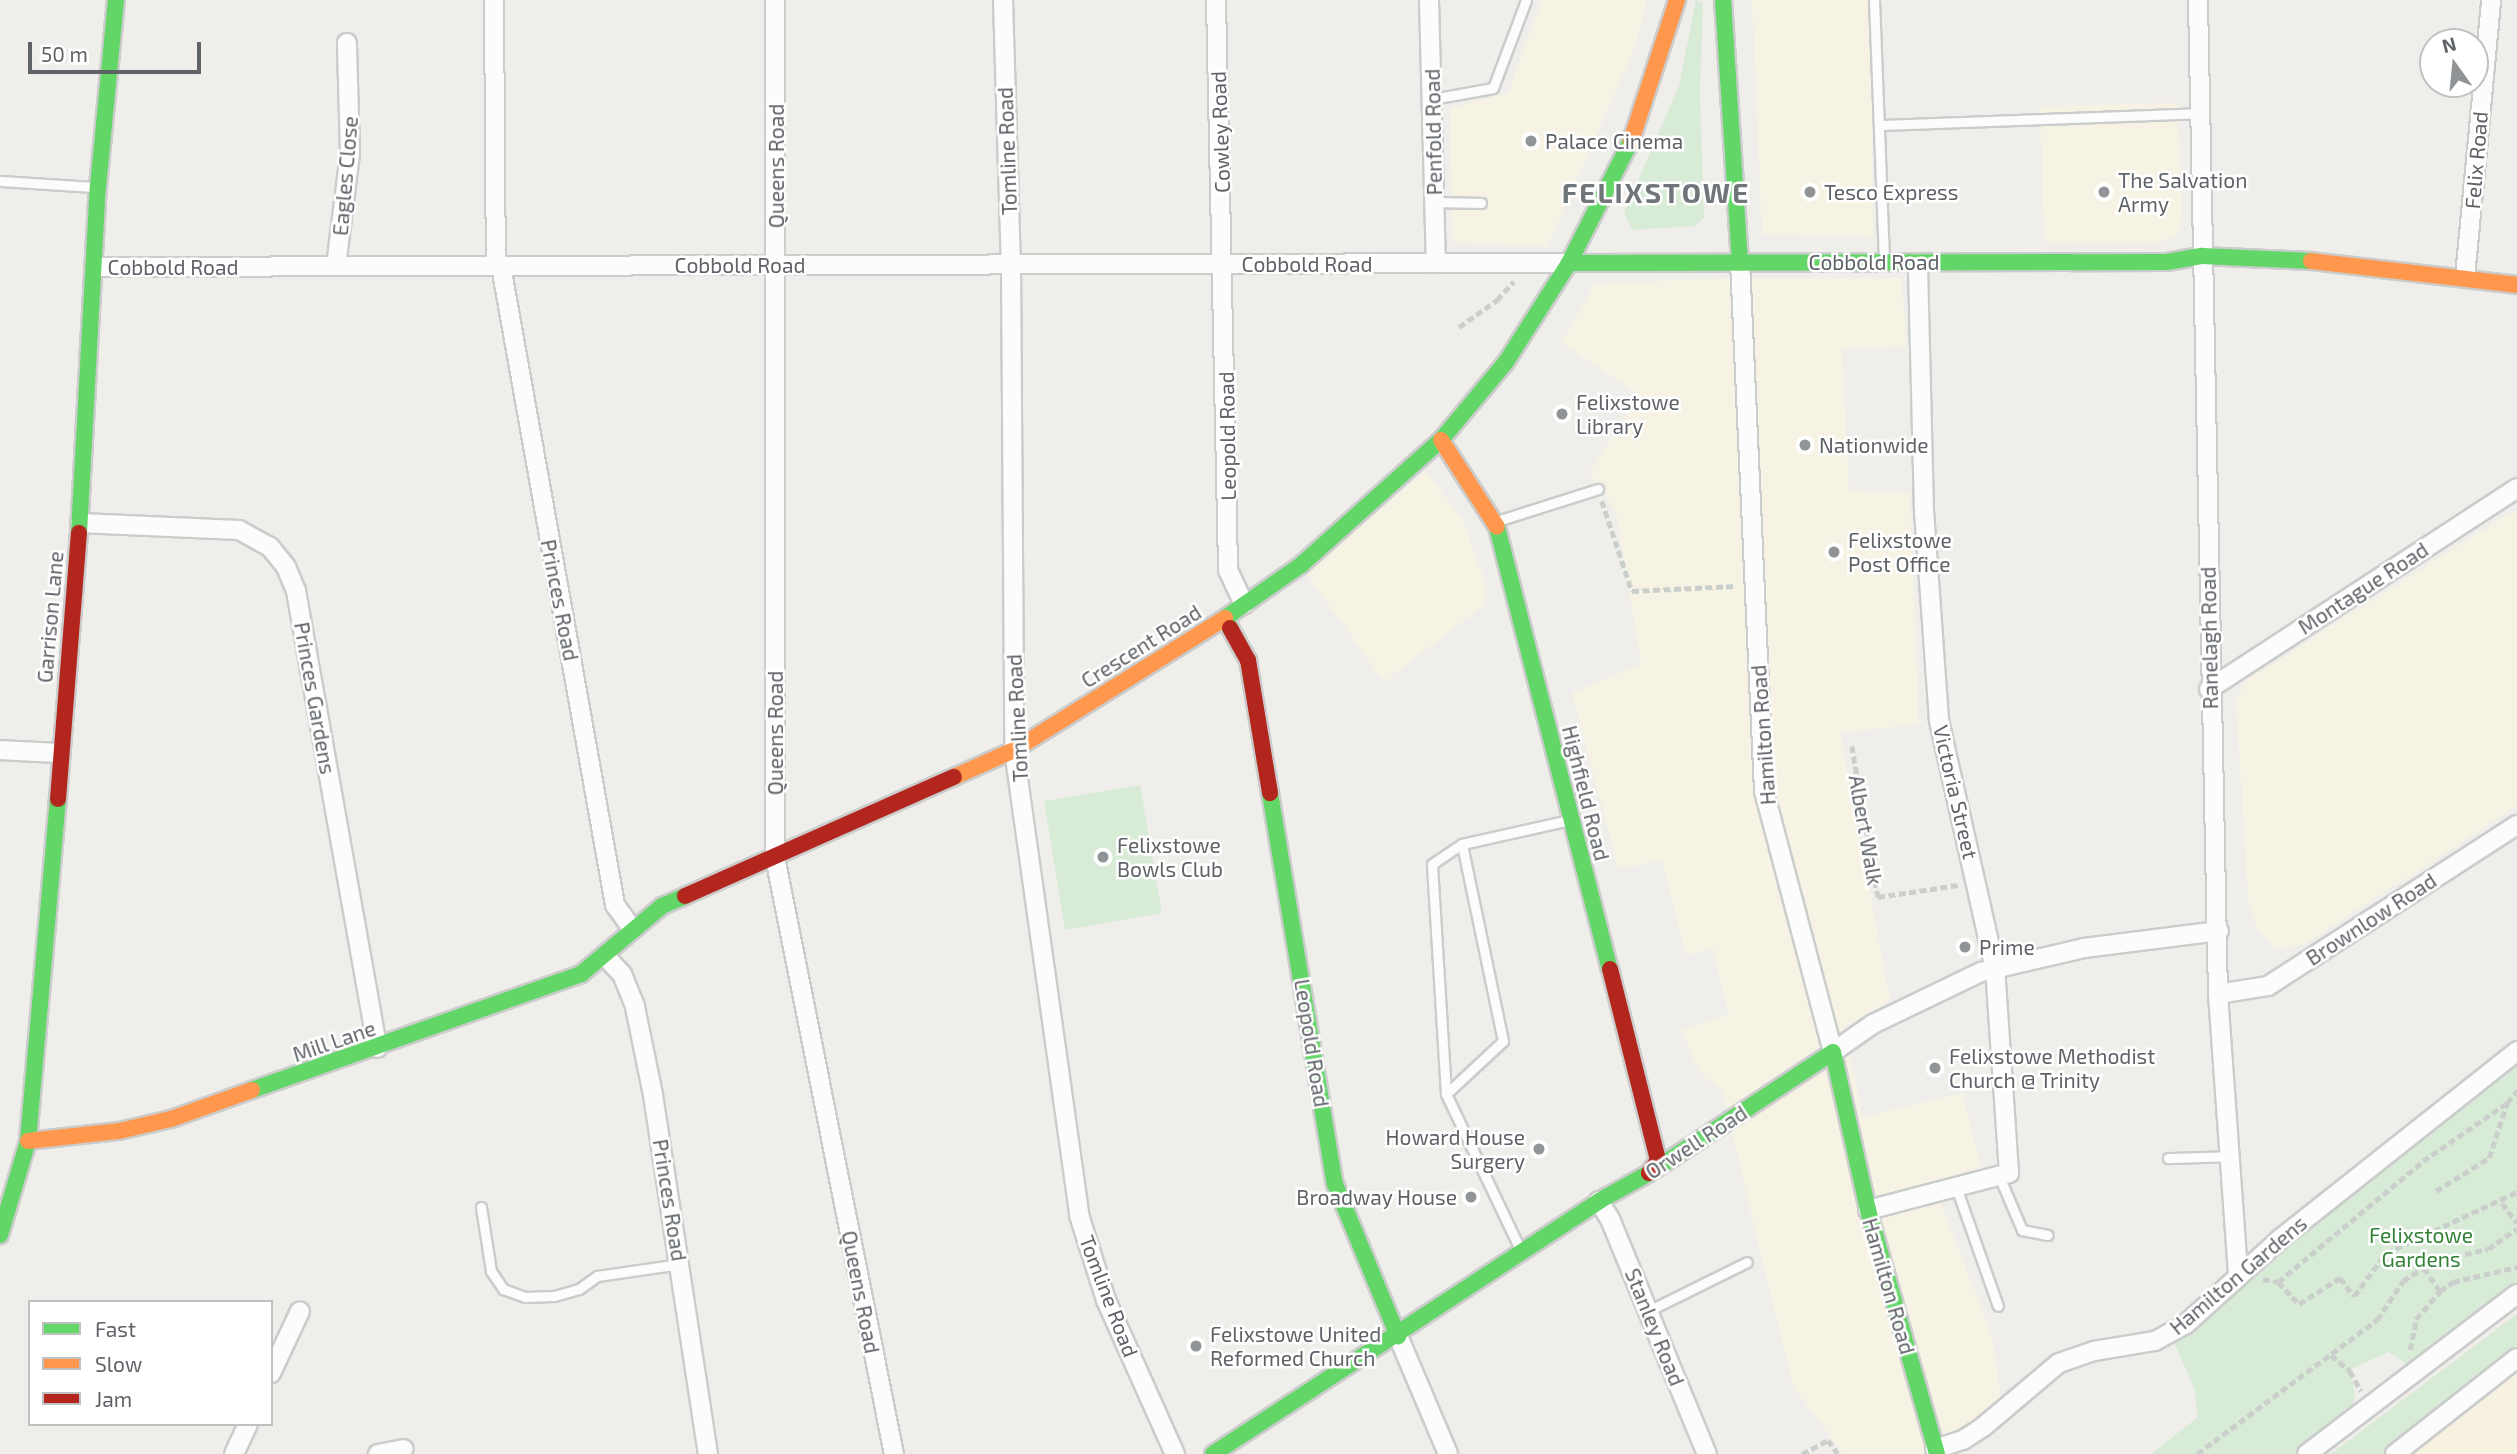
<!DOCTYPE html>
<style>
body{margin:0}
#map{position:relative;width:2517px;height:1454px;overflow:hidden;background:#efeeea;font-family:"Exo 2",sans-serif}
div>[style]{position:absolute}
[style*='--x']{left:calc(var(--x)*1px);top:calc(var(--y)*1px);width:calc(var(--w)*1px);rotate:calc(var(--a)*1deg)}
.commercial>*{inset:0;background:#f7f3e4}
.green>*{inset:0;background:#d8ebd6}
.sand>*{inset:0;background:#f6f1e1}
.path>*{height:4.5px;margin-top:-2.25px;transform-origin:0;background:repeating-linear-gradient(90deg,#cacfcc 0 7px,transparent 0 10.5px)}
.roads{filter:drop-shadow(2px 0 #cbcccc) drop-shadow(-2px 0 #cbcccc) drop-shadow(0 2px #cbcccc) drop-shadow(0 -2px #cbcccc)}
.lane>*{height:9px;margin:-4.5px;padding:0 4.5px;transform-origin:4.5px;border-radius:4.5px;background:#fdfcfc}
.street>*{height:18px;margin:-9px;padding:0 9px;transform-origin:9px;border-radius:9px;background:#fdfcfc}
.fast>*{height:16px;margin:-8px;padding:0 8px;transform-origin:8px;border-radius:8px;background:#63d668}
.slow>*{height:16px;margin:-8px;padding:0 8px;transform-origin:8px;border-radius:8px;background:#ff974d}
.jam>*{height:16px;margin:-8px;padding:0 8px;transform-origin:8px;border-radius:8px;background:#b3261e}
.dots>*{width:19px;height:19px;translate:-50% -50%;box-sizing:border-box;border:4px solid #fff;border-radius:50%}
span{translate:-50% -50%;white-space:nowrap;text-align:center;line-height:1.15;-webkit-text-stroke:5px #fff;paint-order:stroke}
.street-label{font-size:21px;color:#5f6368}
.poi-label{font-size:21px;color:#5f6368}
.left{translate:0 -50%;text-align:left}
.right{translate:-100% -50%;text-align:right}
.park-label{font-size:21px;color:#348238}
.district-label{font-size:28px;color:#70757a;font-weight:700;letter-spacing:2px}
.legend{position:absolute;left:28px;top:1300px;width:245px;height:126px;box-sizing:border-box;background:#fff;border:2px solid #bfc1c3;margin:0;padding:9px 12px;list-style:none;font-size:21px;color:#5f6368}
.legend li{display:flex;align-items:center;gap:14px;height:35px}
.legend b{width:35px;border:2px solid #bfc1c3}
.north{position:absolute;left:2419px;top:28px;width:70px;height:70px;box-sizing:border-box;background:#fff;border:2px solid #bfc1c3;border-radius:50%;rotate:345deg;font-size:19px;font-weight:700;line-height:28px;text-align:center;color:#5f6368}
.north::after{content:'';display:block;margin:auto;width:24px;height:32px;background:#919496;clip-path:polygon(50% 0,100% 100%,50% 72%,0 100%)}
.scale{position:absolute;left:28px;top:42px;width:173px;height:32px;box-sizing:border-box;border:4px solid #5f6368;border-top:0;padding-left:9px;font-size:21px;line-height:24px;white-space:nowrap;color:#5f6368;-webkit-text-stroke:5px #fff;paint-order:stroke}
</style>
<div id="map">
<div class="commercial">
<i style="clip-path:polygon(1542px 0,1647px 0,1635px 47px,1547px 247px,1452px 242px,1450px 108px,1508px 93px)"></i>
<i style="clip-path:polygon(1752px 0,1871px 0,1873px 237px,1762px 234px)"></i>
<i style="clip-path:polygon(2177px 103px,2183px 223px,2175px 236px,2160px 242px,2044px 242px,2040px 106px)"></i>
<i style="clip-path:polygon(1724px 278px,1901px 278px,1907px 346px,1842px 349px,1849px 491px,1910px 492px,1919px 724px,1840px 733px,1890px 1000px,1844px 1027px,1863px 1117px,1963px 1093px,1986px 1189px,1940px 1201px,1992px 1336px,2002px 1403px,1940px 1439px,1926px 1454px,1844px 1454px,1793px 1386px,1722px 1092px,1699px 1071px,1681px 1030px,1729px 1015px,1713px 948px,1686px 955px,1662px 861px,1618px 868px,1572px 693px,1641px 664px,1616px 511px,1589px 473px,1639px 395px,1561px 343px,1595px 284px)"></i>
<i style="clip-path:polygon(1425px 471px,1462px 518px,1485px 582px,1485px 604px,1384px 682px,1306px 573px)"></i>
<i style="clip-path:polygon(2513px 511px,2517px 517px,2517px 806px,2303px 945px,2276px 949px,2257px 929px,2248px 899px,2236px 700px,2247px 680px)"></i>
</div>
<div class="green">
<i style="clip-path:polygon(1696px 0,1703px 3px,1700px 92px,1704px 218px,1694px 226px,1632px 230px,1624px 213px,1679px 86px)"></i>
<i style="clip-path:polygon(1140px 785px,1162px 913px,1065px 930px,1044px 801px)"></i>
<i style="clip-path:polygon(2517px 1060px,2517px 1288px,2408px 1365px,2389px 1352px,2351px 1369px,2355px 1398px,2350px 1413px,2294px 1454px,2151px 1454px,2198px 1417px,2194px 1388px,2174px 1342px,2282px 1246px)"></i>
<i style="clip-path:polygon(2517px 1314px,2517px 1349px,2386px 1454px,2331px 1454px)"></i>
</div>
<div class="sand">
<i style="clip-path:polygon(2517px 1370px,2517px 1454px,2405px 1454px)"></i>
</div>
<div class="path">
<i style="--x:1459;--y:327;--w:47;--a:-35.4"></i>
<i style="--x:1497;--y:300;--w:25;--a:-48"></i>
<i style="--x:1602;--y:501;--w:95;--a:71.6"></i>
<i style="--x:1632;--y:591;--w:103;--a:-2.8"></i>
<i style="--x:1852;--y:746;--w:153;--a:80.2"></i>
<i style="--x:1878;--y:897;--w:81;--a:-8.5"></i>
<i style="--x:2436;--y:1191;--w:62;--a:-31.9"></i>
<i style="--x:2489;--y:1158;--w:58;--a:-71.9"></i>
<i style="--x:2507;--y:1103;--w:16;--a:-50"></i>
<i style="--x:2502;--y:1203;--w:25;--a:53"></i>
<i style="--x:2424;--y:1268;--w:28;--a:55"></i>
<i style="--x:2263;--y:1279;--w:15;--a:11"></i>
<i style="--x:2278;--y:1282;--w:30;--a:46"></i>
<i style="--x:2299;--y:1304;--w:49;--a:-32.4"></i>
<i style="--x:2340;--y:1278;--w:23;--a:52"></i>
<i style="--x:2354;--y:1296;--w:54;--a:-53.3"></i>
<i style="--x:2386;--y:1253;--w:145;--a:-25"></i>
<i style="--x:2278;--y:1282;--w:189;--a:-39.8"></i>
<i style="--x:2423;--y:1161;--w:102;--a:-34.6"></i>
<i style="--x:2410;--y:1350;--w:32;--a:-79"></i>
<i style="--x:2416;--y:1319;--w:37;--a:-49"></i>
<i style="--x:2440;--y:1291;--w:16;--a:-35"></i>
<i style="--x:2453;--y:1282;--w:66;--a:-13.2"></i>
<i style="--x:2331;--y:1355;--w:25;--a:40"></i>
<i style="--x:2350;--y:1371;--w:23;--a:61"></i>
<i style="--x:1802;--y:1454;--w:30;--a:-28"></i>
<i style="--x:1828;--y:1440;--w:17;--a:54"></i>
<i style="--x:2197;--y:1454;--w:224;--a:-36.7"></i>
<i style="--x:2377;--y:1320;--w:47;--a:-56.3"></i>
<i style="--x:2403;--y:1281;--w:37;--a:-33"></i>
<i style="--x:2434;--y:1261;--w:55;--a:-12.5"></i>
<i style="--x:2488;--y:1249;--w:35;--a:-35"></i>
</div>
<div class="roads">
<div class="lane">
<i style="--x:1874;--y:0;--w:261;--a:87.8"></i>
<i style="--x:1432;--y:99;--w:62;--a:-10.2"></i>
<i style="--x:1493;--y:88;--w:94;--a:-69.4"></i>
<i style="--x:1880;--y:125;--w:321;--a:-2.1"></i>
<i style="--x:0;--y:181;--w:93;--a:3.7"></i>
<i style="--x:1435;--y:202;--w:46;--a:1.2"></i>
<i style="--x:1497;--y:521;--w:106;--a:-17.6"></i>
<i style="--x:1446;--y:1094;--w:78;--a:-42.9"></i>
<i style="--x:1503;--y:1041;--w:201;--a:-101.8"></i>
<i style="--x:2168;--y:1158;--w:62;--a:-1.8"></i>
<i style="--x:1999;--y:1176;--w:59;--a:66.9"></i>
<i style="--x:2022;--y:1230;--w:26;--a:11"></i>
<i style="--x:1956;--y:1187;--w:126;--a:70.6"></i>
<i style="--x:481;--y:1207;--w:65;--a:81.1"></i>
<i style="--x:491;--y:1271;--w:22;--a:56"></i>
<i style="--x:503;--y:1289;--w:23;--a:20"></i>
<i style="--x:525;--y:1297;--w:29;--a:-2"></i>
<i style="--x:554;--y:1296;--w:26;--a:-16"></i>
<i style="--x:579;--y:1289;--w:22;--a:-36"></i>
<i style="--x:597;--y:1276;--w:84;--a:-8.2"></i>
<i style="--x:1519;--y:1247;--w:170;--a:-115.5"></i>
<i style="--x:1446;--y:1094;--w:230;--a:-93.5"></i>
<i style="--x:1432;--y:864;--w:36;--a:-34"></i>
<i style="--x:1462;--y:844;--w:110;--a:-12.6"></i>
<i style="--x:1648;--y:1311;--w:110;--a:-26.3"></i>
</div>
<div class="street">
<i style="--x:494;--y:0;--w:266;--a:89.6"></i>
<i style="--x:775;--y:0;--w:857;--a:90"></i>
<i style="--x:775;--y:857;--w:609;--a:78.73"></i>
<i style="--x:1003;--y:0;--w:264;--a:88.3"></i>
<i style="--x:1011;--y:264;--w:486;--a:89.6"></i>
<i style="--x:1014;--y:750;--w:470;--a:82"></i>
<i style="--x:1079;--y:1215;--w:89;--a:72.4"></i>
<i style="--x:1106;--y:1300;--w:169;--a:65.9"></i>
<i style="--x:1216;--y:0;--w:570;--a:88.79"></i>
<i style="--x:1228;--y:570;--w:38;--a:65"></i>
<i style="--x:1429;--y:0;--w:263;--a:88.5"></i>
<i style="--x:2198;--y:0;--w:994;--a:88.85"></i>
<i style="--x:2218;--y:994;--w:283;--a:85.9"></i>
<i style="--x:1740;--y:262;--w:530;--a:87.4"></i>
<i style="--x:1764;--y:791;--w:270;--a:75.2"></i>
<i style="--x:1833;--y:1052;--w:49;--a:-35"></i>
<i style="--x:1873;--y:1024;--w:120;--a:-25.7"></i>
<i style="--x:1981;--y:972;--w:106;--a:-13.1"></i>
<i style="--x:2084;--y:948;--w:136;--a:-7.2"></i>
<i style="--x:336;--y:266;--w:114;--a:-82.9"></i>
<i style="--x:350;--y:153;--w:110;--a:-91.6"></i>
<i style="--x:501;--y:266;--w:649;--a:79.88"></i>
<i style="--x:615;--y:905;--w:29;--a:54"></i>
<i style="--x:95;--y:267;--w:1474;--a:-0.16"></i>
<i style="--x:2465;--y:277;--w:278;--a:-84.6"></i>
<i style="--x:80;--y:523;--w:159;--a:2.5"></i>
<i style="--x:239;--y:530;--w:35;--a:29"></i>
<i style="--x:270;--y:547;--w:26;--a:51"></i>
<i style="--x:286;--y:567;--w:26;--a:67"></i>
<i style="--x:296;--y:591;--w:464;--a:79.9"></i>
<i style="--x:2209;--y:689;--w:368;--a:-33.1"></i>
<i style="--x:0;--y:750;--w:59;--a:2.9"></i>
<i style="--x:605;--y:956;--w:25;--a:47"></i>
<i style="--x:622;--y:974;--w:35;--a:68"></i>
<i style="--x:635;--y:1007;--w:90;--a:78.4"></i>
<i style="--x:653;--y:1095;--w:363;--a:81.3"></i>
<i style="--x:2218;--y:994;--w:51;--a:-9.1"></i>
<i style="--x:2268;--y:986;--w:297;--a:-32.9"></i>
<i style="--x:1599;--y:1201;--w:21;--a:59"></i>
<i style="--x:1610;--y:1219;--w:254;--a:67.6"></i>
<i style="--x:1868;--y:1210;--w:146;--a:-14.7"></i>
<i style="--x:2009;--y:1173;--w:204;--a:-93.9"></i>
<i style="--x:1995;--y:969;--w:255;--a:-102.7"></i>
<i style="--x:1939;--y:720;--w:209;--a:-94.1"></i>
<i style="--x:1924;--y:512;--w:249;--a:-91.4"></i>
<i style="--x:1398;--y:1336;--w:128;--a:67"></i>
<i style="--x:271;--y:1373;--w:68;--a:-64.9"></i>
<i style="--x:1935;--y:1449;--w:29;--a:-18"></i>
<i style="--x:1963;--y:1440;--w:24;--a:-33"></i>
<i style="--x:1983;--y:1427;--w:99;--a:-40.1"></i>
<i style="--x:2059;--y:1363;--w:37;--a:-19"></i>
<i style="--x:2094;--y:1351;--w:62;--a:-9.3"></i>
<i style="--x:2155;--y:1341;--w:35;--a:-29"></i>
<i style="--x:2186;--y:1324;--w:127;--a:-42.1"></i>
<i style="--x:2280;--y:1239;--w:303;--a:-38.4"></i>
<i style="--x:234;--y:1454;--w:33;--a:-65"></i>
<i style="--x:378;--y:1454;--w:26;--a:-11"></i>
<i style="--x:2307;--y:1454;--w:264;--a:-37.3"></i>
<i style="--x:2395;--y:1454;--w:155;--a:-38.2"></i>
</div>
<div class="fast">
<i style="--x:1723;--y:0;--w:263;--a:86.3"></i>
<i style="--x:1569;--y:263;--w:598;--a:-0.1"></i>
<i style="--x:2167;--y:262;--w:36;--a:-10"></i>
<i style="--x:2202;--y:256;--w:109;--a:2.6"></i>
<i style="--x:1497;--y:527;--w:456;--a:75.7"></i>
<i style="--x:79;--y:533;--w:347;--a:-86.9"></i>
<i style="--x:98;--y:187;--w:188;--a:-84.5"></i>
<i style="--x:1230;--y:628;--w:11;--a:-117"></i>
<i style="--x:1225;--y:618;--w:93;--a:-34.9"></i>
<i style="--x:1301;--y:565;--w:188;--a:-41.8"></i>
<i style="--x:1441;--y:440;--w:102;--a:-50.2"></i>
<i style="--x:1506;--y:362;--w:117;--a:-57.5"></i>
<i style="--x:1569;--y:263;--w:137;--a:-63.1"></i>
<i style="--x:1270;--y:793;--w:396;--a:80.6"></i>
<i style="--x:1335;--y:1184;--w:165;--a:67.5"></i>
<i style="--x:252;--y:1090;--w:349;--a:-19.4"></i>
<i style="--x:581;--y:974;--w:106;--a:-40"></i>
<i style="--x:662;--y:906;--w:25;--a:-23"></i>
<i style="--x:1654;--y:1170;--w:214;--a:-33.4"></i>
<i style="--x:1833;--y:1052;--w:162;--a:77.5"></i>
<i style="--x:1868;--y:1210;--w:254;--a:74.2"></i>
<i style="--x:0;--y:1235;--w:98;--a:-73.4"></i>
<i style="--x:28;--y:1141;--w:343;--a:-85"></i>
<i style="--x:1213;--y:1454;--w:462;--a:-33.2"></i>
<i style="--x:1599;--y:1201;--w:57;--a:-29.2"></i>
</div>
<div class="slow">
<i style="--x:1631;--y:141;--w:148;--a:-71.9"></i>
<i style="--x:2311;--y:261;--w:207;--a:6.6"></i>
<i style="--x:1441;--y:440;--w:103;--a:57.2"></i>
<i style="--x:954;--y:777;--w:66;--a:-24.2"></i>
<i style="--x:1014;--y:750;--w:249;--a:-32"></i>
<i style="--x:28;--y:1141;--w:92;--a:-6.3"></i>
<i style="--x:119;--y:1131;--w:53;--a:-13"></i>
<i style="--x:171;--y:1119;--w:86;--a:-19.7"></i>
</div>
<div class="jam">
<i style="--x:1230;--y:628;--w:37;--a:61"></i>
<i style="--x:1248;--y:660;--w:135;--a:80.6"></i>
<i style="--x:58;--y:799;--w:267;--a:-85.5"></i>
<i style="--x:685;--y:896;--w:294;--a:-23.9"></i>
<i style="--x:1610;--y:969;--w:197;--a:75.9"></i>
<i style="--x:1658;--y:1160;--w:16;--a:125"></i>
</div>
</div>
<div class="dots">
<i style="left:1531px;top:141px;background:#919496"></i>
<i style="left:1810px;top:192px;background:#919496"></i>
<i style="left:2104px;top:192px;background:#919496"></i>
<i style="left:1562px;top:414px;background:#919496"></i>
<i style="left:1805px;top:445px;background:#919496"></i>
<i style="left:1834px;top:552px;background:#919496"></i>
<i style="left:1103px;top:857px;background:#919496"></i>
<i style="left:1965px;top:947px;background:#919496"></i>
<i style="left:1935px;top:1068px;background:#919496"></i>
<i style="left:1539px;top:1149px;background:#919496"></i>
<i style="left:1471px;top:1197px;background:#919496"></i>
<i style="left:1196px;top:1346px;background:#919496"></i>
</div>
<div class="street-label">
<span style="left:1220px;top:132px;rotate:-92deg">Cowley Road</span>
<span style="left:1433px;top:132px;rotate:-91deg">Penfold Road</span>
<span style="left:1007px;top:151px;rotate:-92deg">Tomline Road</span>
<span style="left:2476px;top:160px;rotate:-85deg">Felix Road</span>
<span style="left:776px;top:166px;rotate:-90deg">Queens Road</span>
<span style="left:345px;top:176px;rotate:-85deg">Eagles Close</span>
<span style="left:1874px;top:262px">Cobbold Road</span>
<span style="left:1307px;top:264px">Cobbold Road</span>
<span style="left:740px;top:265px">Cobbold Road</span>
<span style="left:173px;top:267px">Cobbold Road</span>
<span style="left:1227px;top:436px;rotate:-91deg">Leopold Road</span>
<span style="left:2363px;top:588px;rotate:-33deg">Montague Road</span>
<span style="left:560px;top:600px;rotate:79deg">Princes Road</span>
<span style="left:50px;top:617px;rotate:-85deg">Garrison Lane</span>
<span style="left:2209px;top:638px;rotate:-91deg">Ranelagh Road</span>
<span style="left:1141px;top:646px;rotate:-32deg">Crescent Road</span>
<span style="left:315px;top:698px;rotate:80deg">Princes Gardens</span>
<span style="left:1017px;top:718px;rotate:-93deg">Tomline Road</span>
<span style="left:775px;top:733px;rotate:-90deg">Queens Road</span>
<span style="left:1763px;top:735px;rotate:-94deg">Hamilton Road</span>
<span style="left:1956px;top:792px;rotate:77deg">Victoria Street</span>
<span style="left:1586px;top:793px;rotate:76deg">Highfield Road</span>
<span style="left:1866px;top:830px;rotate:80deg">Albert Walk</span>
<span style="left:2371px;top:919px;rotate:-33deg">Brownlow Road</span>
<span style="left:334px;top:1041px;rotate:-19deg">Mill Lane</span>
<span style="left:1312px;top:1043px;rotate:81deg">Leopold Road</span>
<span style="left:1696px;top:1142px;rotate:-33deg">Orwell Road</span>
<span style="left:670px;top:1200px;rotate:81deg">Princes Road</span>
<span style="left:2238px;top:1275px;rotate:-40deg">Hamilton Gardens</span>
<span style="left:1889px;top:1286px;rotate:74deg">Hamilton Road</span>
<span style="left:861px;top:1292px;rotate:79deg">Queens Road</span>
<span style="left:1109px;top:1296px;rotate:69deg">Tomline Road</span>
<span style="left:1655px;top:1327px;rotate:68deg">Stanley Road</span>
</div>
<div class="poi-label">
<span class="left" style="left:1545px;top:141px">Palace Cinema</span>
<span class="left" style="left:2118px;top:192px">The Salvation<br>Army</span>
<span class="left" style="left:1824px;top:192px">Tesco Express</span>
<span class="left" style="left:1576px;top:414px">Felixstowe<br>Library</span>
<span class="left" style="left:1819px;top:445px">Nationwide</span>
<span class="left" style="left:1848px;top:552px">Felixstowe<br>Post Office</span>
<span class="left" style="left:1117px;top:857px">Felixstowe<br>Bowls Club</span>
<span class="left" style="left:1979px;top:947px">Prime</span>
<span class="left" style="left:1949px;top:1068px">Felixstowe Methodist<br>Church @ Trinity</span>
<span class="right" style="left:1525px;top:1149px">Howard House<br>Surgery</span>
<span class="right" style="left:1457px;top:1197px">Broadway House</span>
<span class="left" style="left:1210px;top:1346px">Felixstowe United<br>Reformed Church</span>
</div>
<div class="park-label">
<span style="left:2421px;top:1247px">Felixstowe<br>Gardens</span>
</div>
<div class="district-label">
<span style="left:1656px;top:192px">FELIXSTOWE</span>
</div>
<ul class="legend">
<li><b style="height:9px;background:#63d668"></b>Fast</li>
<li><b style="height:9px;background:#ff974d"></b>Slow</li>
<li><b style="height:9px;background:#b3261e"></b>Jam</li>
</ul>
<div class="north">N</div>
<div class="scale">50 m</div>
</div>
